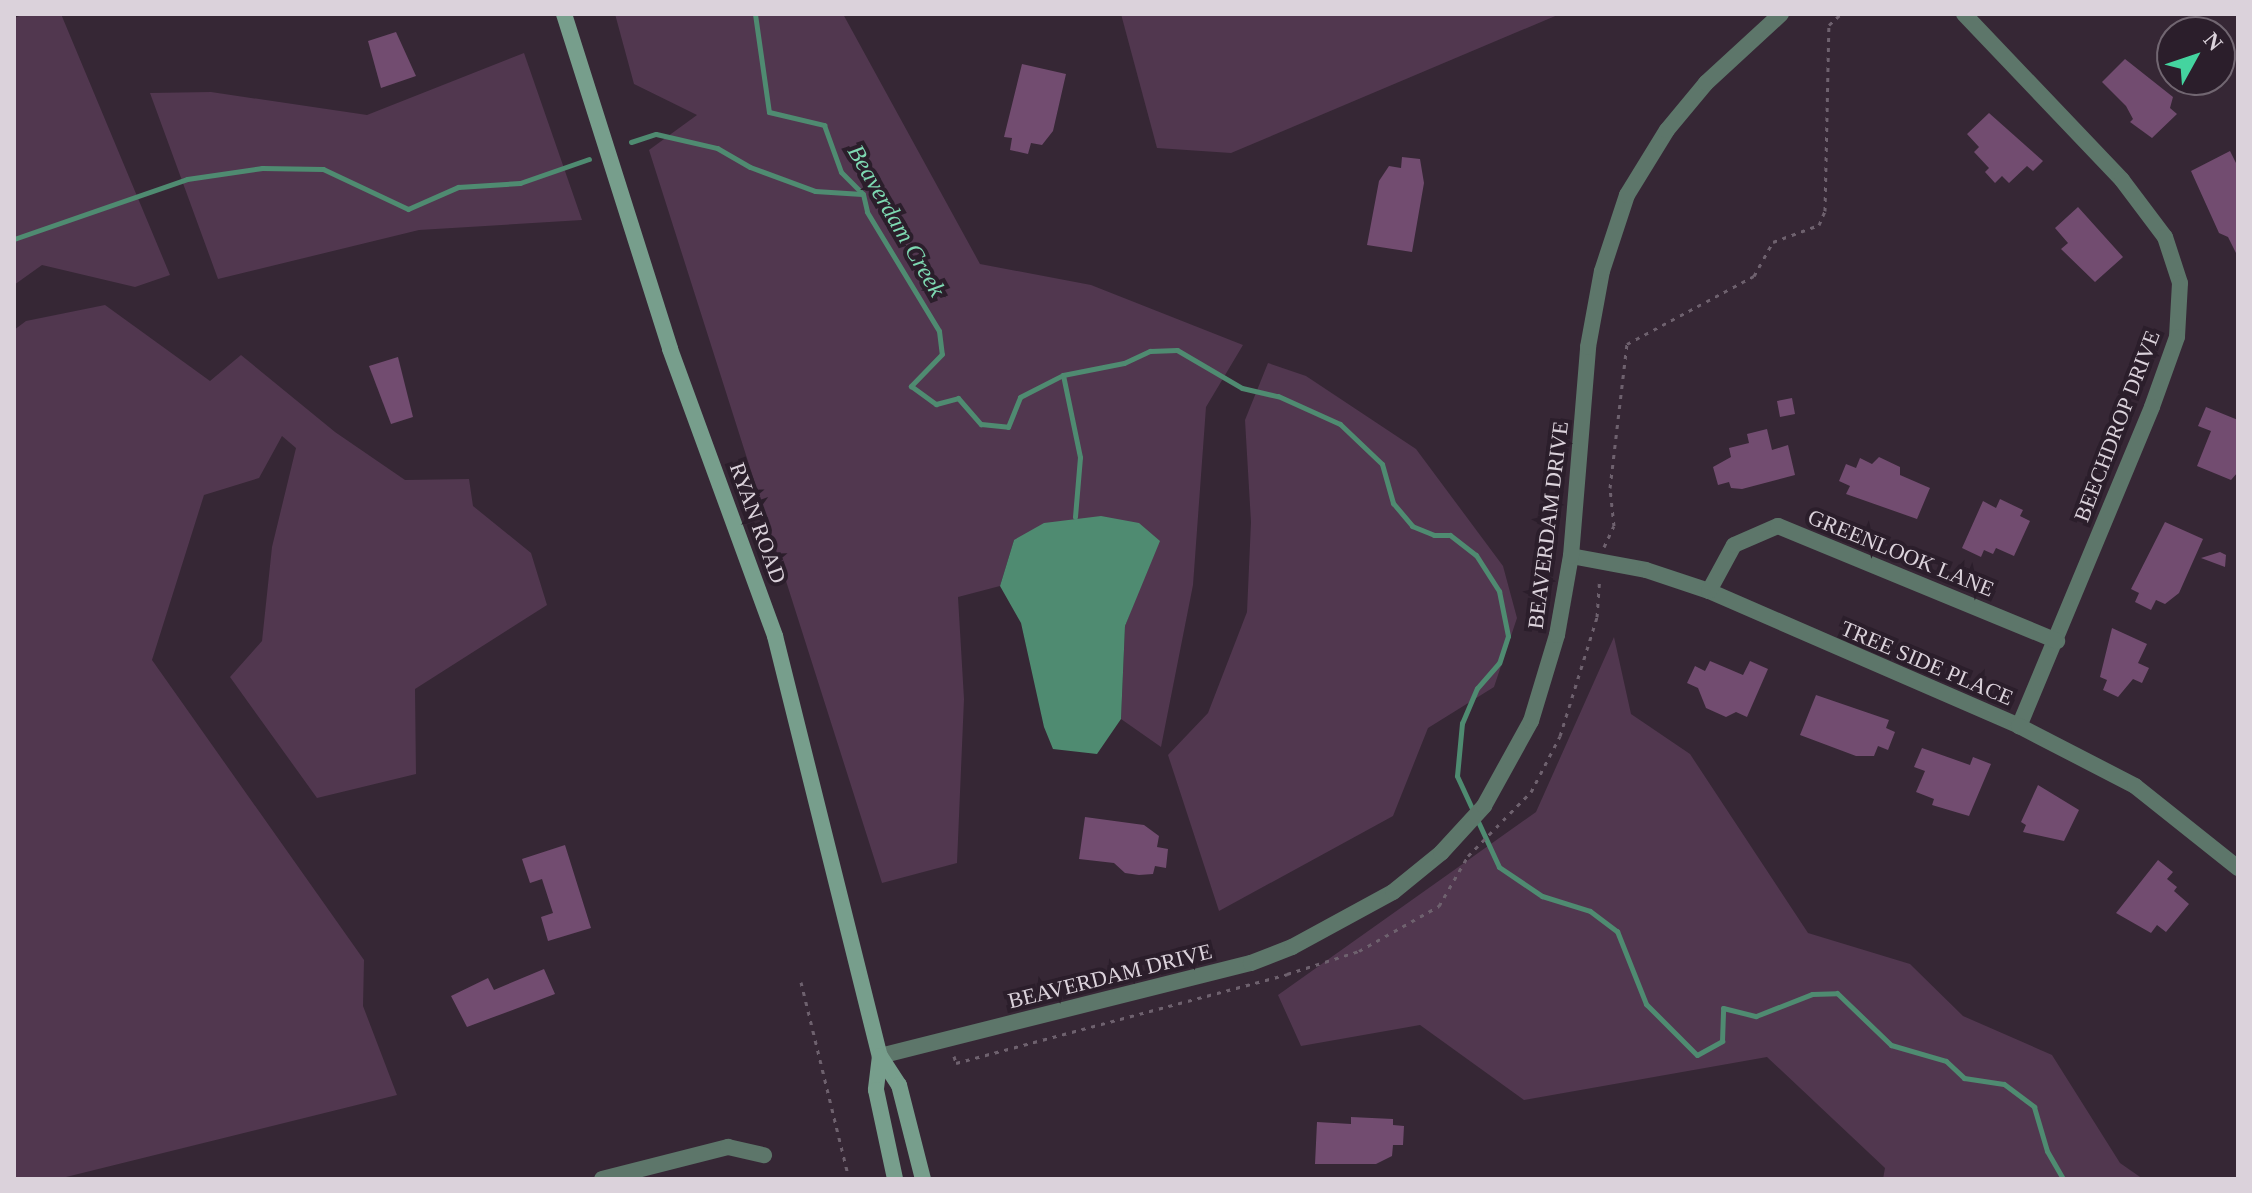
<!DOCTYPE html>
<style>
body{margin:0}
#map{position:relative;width:2252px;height:1193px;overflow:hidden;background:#362735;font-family:"Times New Roman",serif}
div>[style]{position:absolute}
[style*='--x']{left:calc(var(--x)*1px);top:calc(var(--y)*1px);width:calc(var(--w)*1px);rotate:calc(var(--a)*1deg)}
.green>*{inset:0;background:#51374f}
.water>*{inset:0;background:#4f8b71}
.stream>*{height:5px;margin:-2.5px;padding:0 2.5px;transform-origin:2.5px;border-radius:2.5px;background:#4f8b71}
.building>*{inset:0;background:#724c70}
.path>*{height:3px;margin-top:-1.5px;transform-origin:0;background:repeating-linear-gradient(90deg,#6e616e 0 4px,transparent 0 10px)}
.minor>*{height:16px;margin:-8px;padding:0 8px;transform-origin:8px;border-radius:8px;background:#5d766a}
.secondary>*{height:16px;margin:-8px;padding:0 8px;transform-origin:8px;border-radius:8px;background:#779e8c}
span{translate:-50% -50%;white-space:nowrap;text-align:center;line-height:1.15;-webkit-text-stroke:8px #2b1e2b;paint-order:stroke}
.street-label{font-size:22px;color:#dbd2db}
.water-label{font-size:24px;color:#7ed9b2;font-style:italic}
.frame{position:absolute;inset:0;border:16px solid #dbd2db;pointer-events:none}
.north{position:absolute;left:2156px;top:16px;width:80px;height:80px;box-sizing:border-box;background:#2b1e2b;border:2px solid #716671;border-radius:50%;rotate:50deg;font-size:22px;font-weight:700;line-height:32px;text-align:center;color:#dbd2db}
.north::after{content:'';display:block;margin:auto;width:28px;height:36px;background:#44d49f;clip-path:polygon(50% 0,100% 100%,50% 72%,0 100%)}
</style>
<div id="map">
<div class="green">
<i style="clip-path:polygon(25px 14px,61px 14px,170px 275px,135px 287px,42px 265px,14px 285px,14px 18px)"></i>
<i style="clip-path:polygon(615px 14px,843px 14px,980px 264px,1091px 285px,1243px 345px,1206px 407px,1193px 585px,1161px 747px,1121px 719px,1125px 626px,1147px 568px,1014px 540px,1000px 586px,958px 597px,964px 699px,957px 863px,882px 883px,649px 150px,697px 115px,634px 84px)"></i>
<i style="clip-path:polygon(1121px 14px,1560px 14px,1231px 153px,1157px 148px)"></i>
<i style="clip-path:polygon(524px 53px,582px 220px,419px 230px,218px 279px,150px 93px,211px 92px,367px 115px)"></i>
<i style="clip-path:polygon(105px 305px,210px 381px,241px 355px,335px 432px,405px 480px,469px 479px,473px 506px,531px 553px,547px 605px,415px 689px,416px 774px,317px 798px,230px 677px,262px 641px,272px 547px,296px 448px,282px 436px,259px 478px,204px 495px,152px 660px,364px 960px,363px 1006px,397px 1095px,58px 1179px,14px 1179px,14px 330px,26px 321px)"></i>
<i style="clip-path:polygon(1268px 363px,1306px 376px,1416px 449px,1503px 566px,1517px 618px,1494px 687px,1428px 728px,1393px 816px,1219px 911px,1168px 755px,1208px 713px,1247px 612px,1251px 522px,1245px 420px)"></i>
<i style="clip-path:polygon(1614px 637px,1631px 714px,1690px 754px,1808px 933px,1910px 964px,1963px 1016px,2052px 1055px,2120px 1163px,2143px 1179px,1883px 1179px,1885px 1168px,1767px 1057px,1524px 1100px,1420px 1025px,1301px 1046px,1278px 995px,1536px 812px)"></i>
</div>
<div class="water">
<i style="clip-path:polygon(1101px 516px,1139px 523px,1160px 541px,1125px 626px,1121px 719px,1097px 754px,1053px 749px,1044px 727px,1021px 623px,1000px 586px,1014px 540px,1044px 523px)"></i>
</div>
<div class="stream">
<i style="--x:755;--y:14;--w:99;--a:81.9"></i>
<i style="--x:769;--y:112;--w:57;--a:13.3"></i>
<i style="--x:824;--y:125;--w:50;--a:70.1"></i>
<i style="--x:841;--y:172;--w:31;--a:45"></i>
<i style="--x:863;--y:194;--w:18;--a:77"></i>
<i style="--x:867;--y:212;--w:139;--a:58.8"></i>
<i style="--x:939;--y:331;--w:23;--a:83"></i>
<i style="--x:942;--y:354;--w:45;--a:134.1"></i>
<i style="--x:911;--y:386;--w:31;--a:36"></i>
<i style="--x:936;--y:404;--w:23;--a:-15"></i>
<i style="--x:958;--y:398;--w:35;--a:49"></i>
<i style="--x:981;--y:424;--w:27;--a:6"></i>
<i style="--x:1008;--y:427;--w:32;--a:-68"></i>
<i style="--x:1020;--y:397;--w:48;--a:-27.1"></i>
<i style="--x:1063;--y:375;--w:62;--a:-11.1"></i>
<i style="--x:1124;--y:363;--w:29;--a:-25"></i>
<i style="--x:1150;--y:351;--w:27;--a:-2"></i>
<i style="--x:1177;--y:350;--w:75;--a:30.3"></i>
<i style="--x:1242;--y:388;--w:37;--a:13"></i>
<i style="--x:1278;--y:396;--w:68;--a:24.3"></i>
<i style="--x:1340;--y:424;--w:58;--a:43.6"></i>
<i style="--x:1382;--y:464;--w:41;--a:74.2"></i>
<i style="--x:1393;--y:503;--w:30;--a:50"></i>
<i style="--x:1412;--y:526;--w:24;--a:22"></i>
<i style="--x:1434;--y:535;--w:16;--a:0"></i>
<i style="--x:1450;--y:535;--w:33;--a:38"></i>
<i style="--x:1476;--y:555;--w:43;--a:57.4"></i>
<i style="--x:1499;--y:591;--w:46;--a:78.7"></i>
<i style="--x:1508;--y:636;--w:28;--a:108"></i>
<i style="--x:1499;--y:663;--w:33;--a:131"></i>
<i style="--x:1477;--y:688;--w:38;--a:113"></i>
<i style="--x:1462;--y:723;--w:53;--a:95.4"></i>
<i style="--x:1457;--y:776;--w:100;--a:65.2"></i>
<i style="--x:1499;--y:867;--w:52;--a:34"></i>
<i style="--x:1542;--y:896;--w:50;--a:17.4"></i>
<i style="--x:1590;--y:911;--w:34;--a:37"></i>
<i style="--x:1617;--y:931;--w:79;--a:68.3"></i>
<i style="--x:1646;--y:1004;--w:72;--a:45"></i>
<i style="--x:1697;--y:1055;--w:29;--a:-29"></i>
<i style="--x:1722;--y:1041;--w:33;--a:-88"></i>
<i style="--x:1723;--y:1008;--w:34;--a:14"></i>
<i style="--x:1756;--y:1016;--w:60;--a:-21.4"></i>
<i style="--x:1812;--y:994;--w:25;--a:-2"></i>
<i style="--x:1837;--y:993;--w:75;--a:43.9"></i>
<i style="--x:1891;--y:1045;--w:57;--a:16.2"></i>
<i style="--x:1946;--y:1061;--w:25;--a:43"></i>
<i style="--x:1964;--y:1078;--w:40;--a:8.5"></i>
<i style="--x:2004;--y:1084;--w:38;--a:37"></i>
<i style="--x:2034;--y:1107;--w:46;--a:73.5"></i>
<i style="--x:2047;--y:1151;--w:32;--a:60"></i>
<i style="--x:631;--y:142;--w:26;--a:-18"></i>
<i style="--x:656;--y:134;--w:63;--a:12.9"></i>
<i style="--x:717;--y:148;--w:38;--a:30"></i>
<i style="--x:750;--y:167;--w:69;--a:20.3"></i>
<i style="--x:815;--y:191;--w:47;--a:3.7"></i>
<i style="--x:14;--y:239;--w:183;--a:-19.1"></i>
<i style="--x:187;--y:179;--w:76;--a:-8.3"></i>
<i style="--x:262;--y:168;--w:61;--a:0.9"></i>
<i style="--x:323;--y:169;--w:94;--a:25.2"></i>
<i style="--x:408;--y:209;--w:55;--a:-23.7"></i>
<i style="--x:458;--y:187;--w:62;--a:-3.7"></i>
<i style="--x:520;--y:183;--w:73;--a:-19.2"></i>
<i style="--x:1063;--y:375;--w:84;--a:78.3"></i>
<i style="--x:1080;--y:457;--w:60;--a:94.8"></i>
</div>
<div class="building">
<i style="clip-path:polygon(396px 32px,416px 76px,381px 88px,368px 41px)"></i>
<i style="clip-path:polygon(2125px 59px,2173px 97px,2170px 108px,2177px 114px,2152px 138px,2130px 122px,2133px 119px,2126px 106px,2102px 82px)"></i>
<i style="clip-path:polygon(1022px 64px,1066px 74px,1053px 131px,1042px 145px,1031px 143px,1028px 154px,1010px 150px,1012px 138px,1004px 137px)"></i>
<i style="clip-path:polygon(1989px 113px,2043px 161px,2033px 171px,2027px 166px,2009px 183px,2002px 176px,1995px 183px,1985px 172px,1989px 168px,1974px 152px,1979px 147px,1967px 134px)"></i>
<i style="clip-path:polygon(2230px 151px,2238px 167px,2238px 257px,2228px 237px,2219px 233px,2191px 171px)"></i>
<i style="clip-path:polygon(1402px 157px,1420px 159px,1424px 183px,1412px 252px,1367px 245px,1379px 181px,1389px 166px,1401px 168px)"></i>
<i style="clip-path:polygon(2078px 207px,2123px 257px,2095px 282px,2061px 249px,2068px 243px,2055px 228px)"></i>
<i style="clip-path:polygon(398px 357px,413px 417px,391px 424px,369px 366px)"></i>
<i style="clip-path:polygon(1792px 398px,1795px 414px,1780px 417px,1777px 401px)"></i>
<i style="clip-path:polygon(2206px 407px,2238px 420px,2238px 472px,2231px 480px,2197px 466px,2211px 431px,2198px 426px)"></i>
<i style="clip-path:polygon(1767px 429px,1772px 450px,1788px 445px,1795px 475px,1742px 489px,1731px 488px,1729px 482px,1718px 485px,1713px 467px,1731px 457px,1729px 448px,1749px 443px,1747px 434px)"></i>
<i style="clip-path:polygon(1879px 457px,1900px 467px,1900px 475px,1930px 488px,1917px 519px,1846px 494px,1850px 486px,1839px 481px,1846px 464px,1856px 468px,1860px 458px,1872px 464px)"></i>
<i style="clip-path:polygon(2000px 499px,2023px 510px,2020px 516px,2030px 521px,2014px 556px,1996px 548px,1993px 554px,1984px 550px,1981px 557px,1962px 548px,1983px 501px,1996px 508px)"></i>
<i style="clip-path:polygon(2165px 522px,2203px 539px,2179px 593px,2165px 604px,2156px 600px,2151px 610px,2135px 602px,2139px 593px,2131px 589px)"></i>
<i style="clip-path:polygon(2220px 552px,2226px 555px,2225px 567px,2201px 558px)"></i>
<i style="clip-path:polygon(2112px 628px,2147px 644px,2138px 663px,2149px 668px,2142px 683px,2133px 679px,2118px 697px,2103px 690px,2107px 680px,2100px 677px)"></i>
<i style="clip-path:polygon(1710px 661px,1743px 675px,1750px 661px,1768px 669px,1747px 717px,1736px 712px,1726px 717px,1706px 708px,1698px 688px,1687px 683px,1695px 666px,1705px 671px)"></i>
<i style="clip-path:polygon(1816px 695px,1889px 720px,1886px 728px,1895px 732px,1888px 750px,1878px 746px,1874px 756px,1856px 756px,1800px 735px)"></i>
<i style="clip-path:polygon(1922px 748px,1970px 765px,1973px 757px,1991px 764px,1969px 816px,1932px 805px,1934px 799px,1916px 792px,1925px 771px,1914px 767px)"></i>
<i style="clip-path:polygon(2038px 785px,2079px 810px,2064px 841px,2023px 832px,2026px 825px,2021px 822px)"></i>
<i style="clip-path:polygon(1085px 817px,1144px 825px,1159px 836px,1157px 847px,1168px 849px,1166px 868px,1155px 866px,1153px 874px,1139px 875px,1125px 873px,1114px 863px,1079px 859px)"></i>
<i style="clip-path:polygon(565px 845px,591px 928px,548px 941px,541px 917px,553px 913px,542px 879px,530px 883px,522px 859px)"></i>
<i style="clip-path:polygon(2158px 860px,2173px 872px,2167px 879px,2177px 887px,2174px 891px,2189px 904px,2166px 932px,2157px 925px,2151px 933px,2116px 913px)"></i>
<i style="clip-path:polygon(544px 969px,555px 994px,467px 1027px,451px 996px,488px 978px,494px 990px)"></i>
<i style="clip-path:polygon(1351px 1117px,1393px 1119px,1393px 1125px,1404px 1126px,1403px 1145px,1393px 1145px,1392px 1156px,1376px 1164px,1315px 1164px,1317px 1122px,1351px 1124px)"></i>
</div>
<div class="path">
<i style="--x:1604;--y:547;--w:23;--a:-65"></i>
<i style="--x:1614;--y:526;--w:38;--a:-96"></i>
<i style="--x:1610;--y:488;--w:145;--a:-83.3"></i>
<i style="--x:1627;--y:344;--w:144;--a:-28.2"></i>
<i style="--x:1754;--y:276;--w:39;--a:-61"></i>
<i style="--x:1773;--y:242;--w:49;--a:-20.3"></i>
<i style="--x:1819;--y:225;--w:15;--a:-67"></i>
<i style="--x:1825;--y:211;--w:186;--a:-88.8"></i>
<i style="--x:1829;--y:25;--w:16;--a:-43"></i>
<i style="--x:801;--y:982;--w:203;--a:76.3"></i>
<i style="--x:954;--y:1056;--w:7;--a:74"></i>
<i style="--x:956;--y:1063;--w:343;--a:-15"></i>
<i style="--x:1287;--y:974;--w:76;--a:-17.7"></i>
<i style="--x:1359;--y:951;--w:92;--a:-29.4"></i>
<i style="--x:1439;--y:906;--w:58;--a:-59.9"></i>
<i style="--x:1468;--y:856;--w:90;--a:-45.5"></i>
<i style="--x:1531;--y:792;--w:63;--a:-62.6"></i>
<i style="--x:1560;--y:736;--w:125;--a:-72.7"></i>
<i style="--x:1597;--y:617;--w:39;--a:-86"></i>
</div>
<div class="minor">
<i style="--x:1964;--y:14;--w:229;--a:46.4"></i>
<i style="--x:2122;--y:180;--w:71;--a:53"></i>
<i style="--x:2165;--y:237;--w:48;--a:71.9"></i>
<i style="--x:2180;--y:283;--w:54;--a:93.2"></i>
<i style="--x:2177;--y:337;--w:74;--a:109.7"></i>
<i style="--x:2152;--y:407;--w:346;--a:112.6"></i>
<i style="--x:1571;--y:556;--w:76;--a:10.6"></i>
<i style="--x:1646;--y:570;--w:66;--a:18.4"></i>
<i style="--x:1709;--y:591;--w:338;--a:23.5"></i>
<i style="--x:2019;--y:726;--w:131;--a:27.3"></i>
<i style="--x:2135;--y:786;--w:132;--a:38.5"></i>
<i style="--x:1709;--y:591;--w:52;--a:-61.5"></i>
<i style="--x:1734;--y:545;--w:48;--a:-23.4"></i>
<i style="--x:1778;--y:526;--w:302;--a:22.4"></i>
<i style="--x:880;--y:1056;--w:382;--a:-14.1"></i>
<i style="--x:1251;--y:963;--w:44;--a:-21.3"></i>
<i style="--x:1292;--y:947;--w:115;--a:-28.6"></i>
<i style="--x:1393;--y:892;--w:62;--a:-39.1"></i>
<i style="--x:1441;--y:853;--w:64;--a:-47.5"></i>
<i style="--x:1484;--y:806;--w:97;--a:-61.1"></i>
<i style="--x:1531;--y:721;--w:90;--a:-73.2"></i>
<i style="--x:1557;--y:635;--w:80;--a:-80"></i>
<i style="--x:1571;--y:556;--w:210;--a:-85.3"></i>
<i style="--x:1588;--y:347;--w:77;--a:-79.6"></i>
<i style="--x:1602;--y:271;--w:80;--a:-71.8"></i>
<i style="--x:1627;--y:195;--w:76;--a:-58.4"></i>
<i style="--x:1667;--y:130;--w:61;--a:-50.3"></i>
<i style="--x:1706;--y:83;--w:102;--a:-42.6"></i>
<i style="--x:602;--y:1179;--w:130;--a:-14.3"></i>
<i style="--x:728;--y:1147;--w:37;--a:13"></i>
</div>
<div class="secondary">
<i style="--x:564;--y:14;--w:351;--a:72.4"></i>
<i style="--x:670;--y:349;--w:306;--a:69.9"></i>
<i style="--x:775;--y:636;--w:433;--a:76"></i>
<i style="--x:880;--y:1056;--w:34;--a:97"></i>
<i style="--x:876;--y:1090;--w:91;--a:77.9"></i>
<i style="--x:880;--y:1056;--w:35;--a:57"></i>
<i style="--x:899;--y:1085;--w:97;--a:75.7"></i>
</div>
<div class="street-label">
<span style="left:2117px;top:426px;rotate:-69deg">BEECHDROP DRIVE</span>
<span style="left:758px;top:523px;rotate:70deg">RYAN ROAD</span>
<span style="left:1548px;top:525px;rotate:-83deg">BEAVERDAM DRIVE</span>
<span style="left:1901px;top:553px;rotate:22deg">GREENLOOK LANE</span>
<span style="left:1927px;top:663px;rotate:23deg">TREE SIDE PLACE</span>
<span style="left:1110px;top:976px;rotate:-14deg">BEAVERDAM DRIVE</span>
</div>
<div class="water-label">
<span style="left:896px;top:221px;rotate:60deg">Beaverdam Creek</span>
</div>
<div class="frame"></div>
<div class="north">N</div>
</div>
